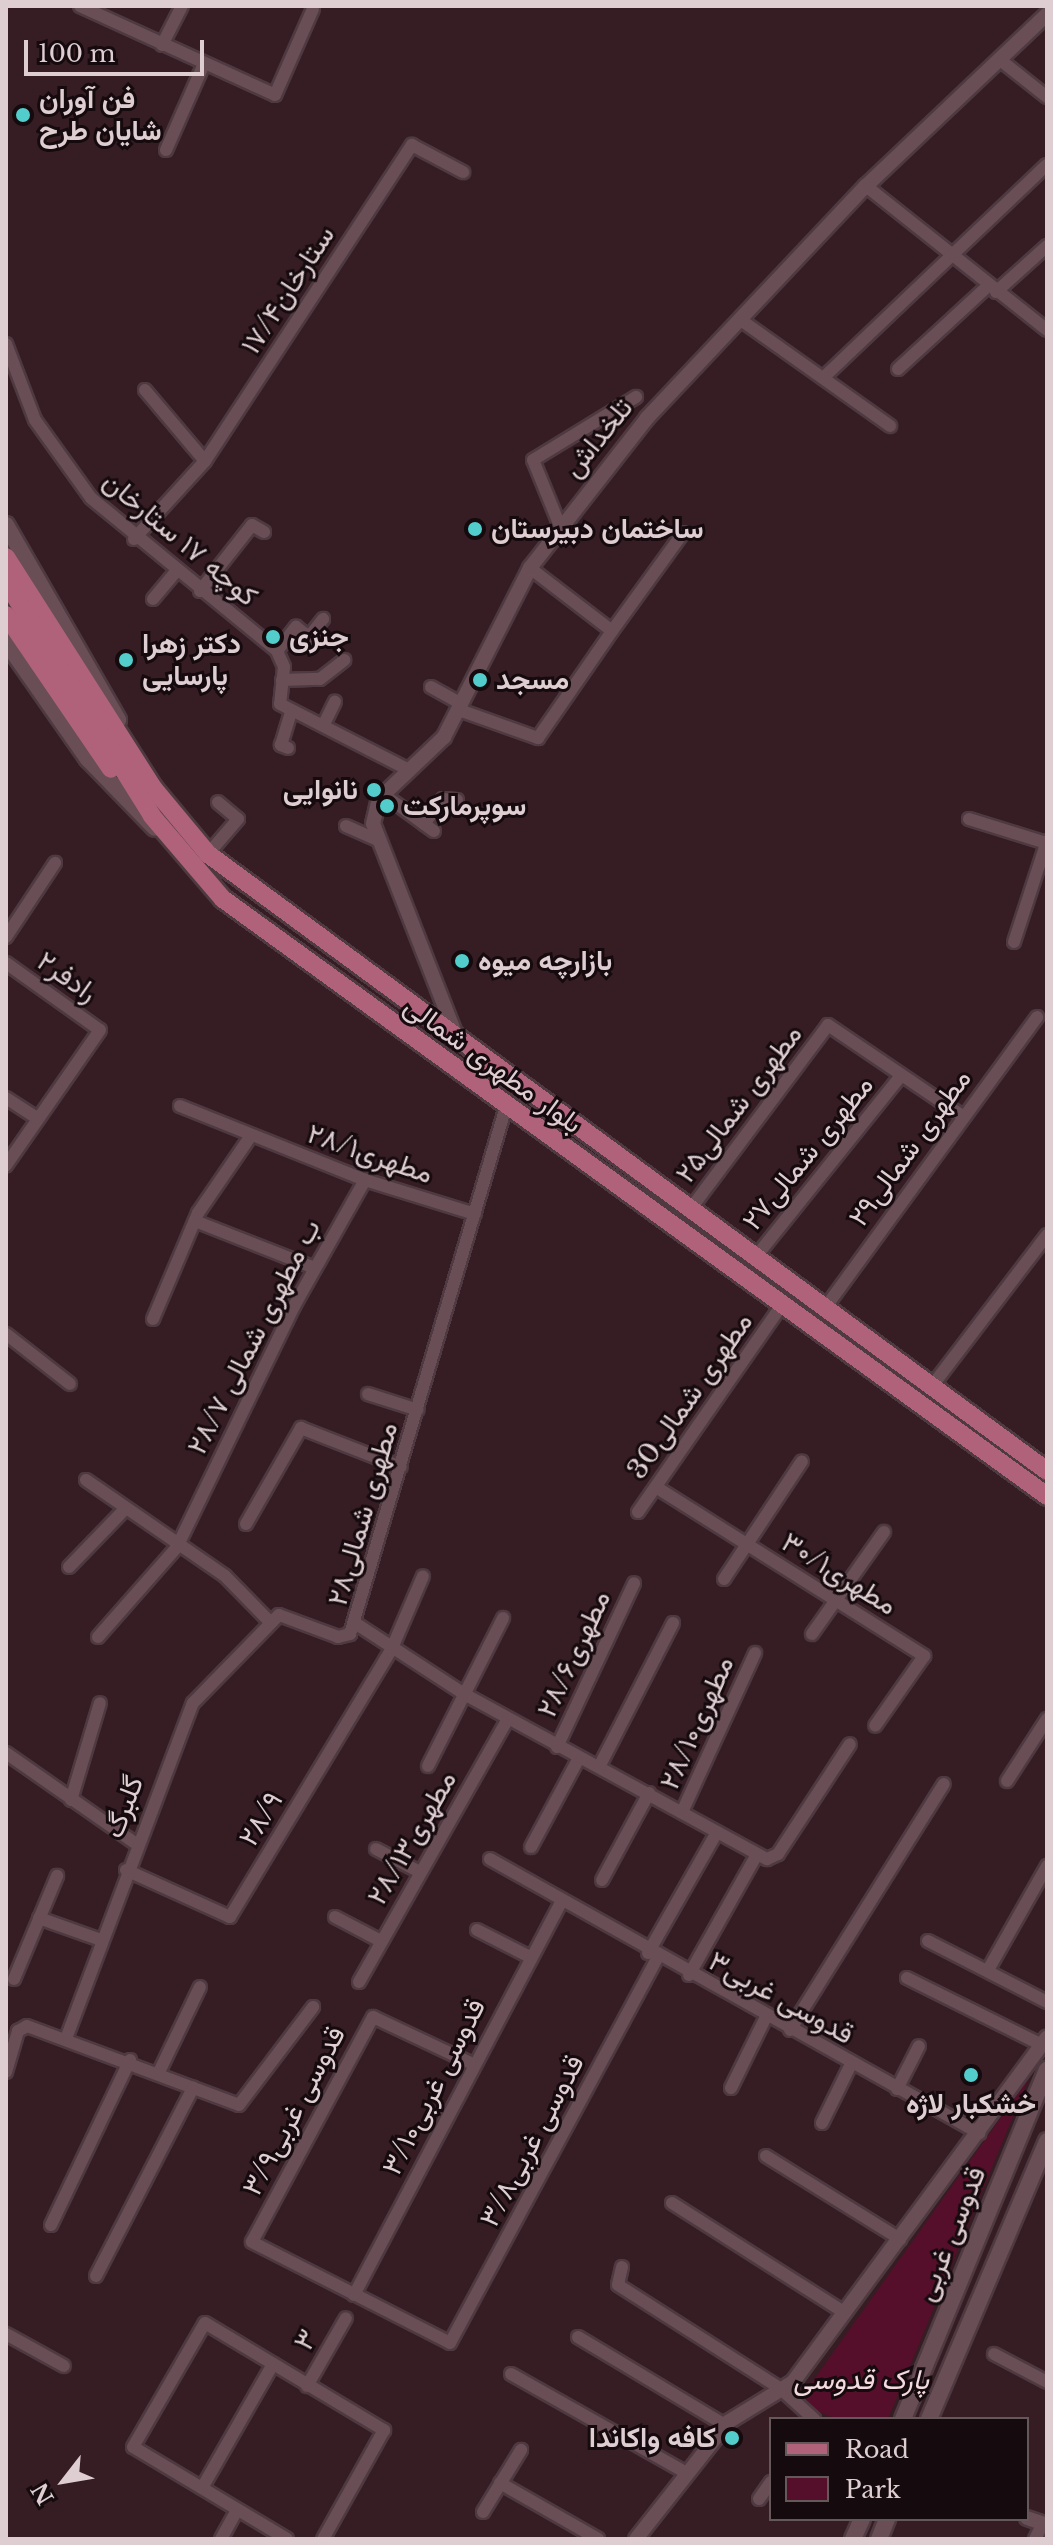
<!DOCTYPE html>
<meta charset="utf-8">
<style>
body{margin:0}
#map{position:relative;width:1053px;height:2545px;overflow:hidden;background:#351d23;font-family:"Libre Baskerville",Vazirmatn,serif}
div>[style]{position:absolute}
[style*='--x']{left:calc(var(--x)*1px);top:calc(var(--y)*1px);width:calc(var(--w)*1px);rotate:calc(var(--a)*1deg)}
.green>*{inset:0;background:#550f2b}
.roads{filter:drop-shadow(2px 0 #4e3a40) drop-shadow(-2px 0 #4e3a40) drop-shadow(0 2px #4e3a40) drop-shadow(0 -2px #4e3a40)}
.minor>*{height:12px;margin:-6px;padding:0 6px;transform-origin:6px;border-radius:6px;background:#6a4e56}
.tertiary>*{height:14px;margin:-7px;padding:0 7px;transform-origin:7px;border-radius:7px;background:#6a4e56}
.secondary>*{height:16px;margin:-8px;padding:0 8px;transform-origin:8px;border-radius:8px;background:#6a4e56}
.primary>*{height:18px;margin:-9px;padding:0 9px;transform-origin:9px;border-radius:9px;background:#b0627b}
.dots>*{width:22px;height:22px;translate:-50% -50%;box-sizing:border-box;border:4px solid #150a0d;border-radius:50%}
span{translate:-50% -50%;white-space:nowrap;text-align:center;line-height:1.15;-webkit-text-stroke:6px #150a0d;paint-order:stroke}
.poi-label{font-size:28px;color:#decdd1;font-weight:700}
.left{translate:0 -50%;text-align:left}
.right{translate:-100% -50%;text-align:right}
.street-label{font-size:28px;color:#decdd1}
.park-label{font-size:28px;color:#f2dadf;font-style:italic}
.frame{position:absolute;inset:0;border:8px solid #decdd1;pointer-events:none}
.legend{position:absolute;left:769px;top:2417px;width:260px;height:104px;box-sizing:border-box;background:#150a0d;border:2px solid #65585b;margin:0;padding:10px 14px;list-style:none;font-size:24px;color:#decdd1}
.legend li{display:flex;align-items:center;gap:16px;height:40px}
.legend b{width:40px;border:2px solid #65585b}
.north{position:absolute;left:24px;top:2441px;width:80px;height:80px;-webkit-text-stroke:6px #150a0d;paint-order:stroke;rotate:239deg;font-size:22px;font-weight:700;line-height:32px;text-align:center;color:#decdd1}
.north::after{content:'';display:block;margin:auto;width:28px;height:36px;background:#decdd1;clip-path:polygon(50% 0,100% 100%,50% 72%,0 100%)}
.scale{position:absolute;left:24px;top:40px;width:180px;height:36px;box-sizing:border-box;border:4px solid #decdd1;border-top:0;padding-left:10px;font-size:24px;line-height:28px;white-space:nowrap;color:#decdd1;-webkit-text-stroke:6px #150a0d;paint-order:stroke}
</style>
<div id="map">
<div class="green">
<i style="clip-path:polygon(1029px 2078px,888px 2419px,836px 2419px,803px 2405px,802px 2396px)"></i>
</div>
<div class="roads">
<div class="minor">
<i style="--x:80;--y:6;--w:214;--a:24.5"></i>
<i style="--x:275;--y:95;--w:94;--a:-66.2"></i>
<i style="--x:162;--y:45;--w:44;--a:-62.9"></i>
<i style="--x:999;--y:59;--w:61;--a:38.4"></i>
<i style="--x:166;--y:150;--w:94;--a:-66.2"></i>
<i style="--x:866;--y:186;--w:231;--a:38.5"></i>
<i style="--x:996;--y:292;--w:69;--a:-42"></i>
<i style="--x:741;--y:320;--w:183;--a:35.4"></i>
<i style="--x:6;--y:344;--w:81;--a:69.1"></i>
<i style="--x:35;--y:420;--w:96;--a:54.3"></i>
<i style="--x:91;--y:498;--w:241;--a:39.4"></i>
<i style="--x:277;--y:651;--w:17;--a:66"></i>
<i style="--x:284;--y:667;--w:37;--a:96"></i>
<i style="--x:280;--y:704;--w:143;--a:27.1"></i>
<i style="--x:898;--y:369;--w:122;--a:-42.7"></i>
<i style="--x:823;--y:378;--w:309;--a:-43.6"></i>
<i style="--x:145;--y:390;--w:93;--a:49.8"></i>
<i style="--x:560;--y:526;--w:71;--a:-112.2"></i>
<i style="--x:533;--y:460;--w:121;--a:-31.5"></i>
<i style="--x:134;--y:539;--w:105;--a:-47.7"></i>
<i style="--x:205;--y:461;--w:378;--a:-56.8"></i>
<i style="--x:412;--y:145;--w:58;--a:27.9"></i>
<i style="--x:530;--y:568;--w:103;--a:37.5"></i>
<i style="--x:612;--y:631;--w:121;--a:-54.1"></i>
<i style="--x:200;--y:591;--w:84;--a:-51.8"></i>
<i style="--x:252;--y:525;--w:14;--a:30"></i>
<i style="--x:153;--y:599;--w:34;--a:-50"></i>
<i style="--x:277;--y:651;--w:31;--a:-52"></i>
<i style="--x:296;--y:627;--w:16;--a:38"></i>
<i style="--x:309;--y:637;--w:23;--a:-52"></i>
<i style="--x:282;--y:680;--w:38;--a:-2"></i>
<i style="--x:320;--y:679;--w:31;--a:-38"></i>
<i style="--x:431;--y:687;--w:35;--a:29"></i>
<i style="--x:462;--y:711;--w:81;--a:19.6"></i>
<i style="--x:538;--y:738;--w:130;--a:-55.3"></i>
<i style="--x:324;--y:724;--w:25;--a:-64"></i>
<i style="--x:288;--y:748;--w:8;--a:-157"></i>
<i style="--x:281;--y:745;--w:34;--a:-73"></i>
<i style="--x:383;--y:794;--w:63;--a:36"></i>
<i style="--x:969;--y:819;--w:81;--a:17.3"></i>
<i style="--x:424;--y:824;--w:31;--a:-53"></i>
<i style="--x:443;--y:799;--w:14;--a:4"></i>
<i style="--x:346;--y:826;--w:36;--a:24"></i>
<i style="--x:208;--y:854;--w:46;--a:-49.4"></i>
<i style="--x:238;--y:819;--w:26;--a:-140"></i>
<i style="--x:6;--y:937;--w:89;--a:-56.5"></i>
<i style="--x:1014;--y:942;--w:106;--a:-71.9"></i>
<i style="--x:6;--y:963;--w:115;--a:35.5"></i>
<i style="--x:100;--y:1030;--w:165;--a:124.8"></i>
<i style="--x:6;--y:1098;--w:37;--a:33"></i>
<i style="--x:180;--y:1106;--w:199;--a:21.8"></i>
<i style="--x:365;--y:1180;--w:115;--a:17.2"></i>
<i style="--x:689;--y:1211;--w:232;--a:-53.2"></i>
<i style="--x:828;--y:1025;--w:161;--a:34.1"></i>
<i style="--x:195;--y:1221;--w:129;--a:21.4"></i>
<i style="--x:754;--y:1259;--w:233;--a:-51.3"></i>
<i style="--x:825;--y:1308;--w:360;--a:-53.9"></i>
<i style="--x:153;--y:1319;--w:115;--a:-67"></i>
<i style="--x:198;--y:1213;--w:92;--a:-55.6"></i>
<i style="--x:6;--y:1334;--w:81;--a:38"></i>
<i style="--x:932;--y:1386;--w:190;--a:-52.7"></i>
<i style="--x:368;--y:1394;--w:52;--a:17.7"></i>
<i style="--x:86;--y:1480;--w:169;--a:34.6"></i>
<i style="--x:225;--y:1576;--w:63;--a:45.6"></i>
<i style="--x:656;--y:1487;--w:317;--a:32.2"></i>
<i style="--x:924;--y:1656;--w:85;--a:125"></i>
<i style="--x:638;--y:1512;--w:251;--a:-55.2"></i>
<i style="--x:246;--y:1524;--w:111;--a:-60.2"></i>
<i style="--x:301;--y:1428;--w:107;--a:21.3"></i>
<i style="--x:69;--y:1567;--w:81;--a:-46"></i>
<i style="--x:724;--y:1579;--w:141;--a:-56.5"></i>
<i style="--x:355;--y:1623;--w:132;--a:33"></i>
<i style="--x:466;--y:1695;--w:343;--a:28.6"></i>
<i style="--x:767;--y:1859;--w:12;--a:-24"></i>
<i style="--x:778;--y:1854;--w:131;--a:-56.8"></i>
<i style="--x:812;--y:1634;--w:125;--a:-54.8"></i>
<i style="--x:98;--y:1637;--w:120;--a:-48.7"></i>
<i style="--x:177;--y:1547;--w:268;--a:-64.1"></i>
<i style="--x:294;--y:1306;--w:145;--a:-60.6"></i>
<i style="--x:557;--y:1747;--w:181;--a:-64.8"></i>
<i style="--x:6;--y:1753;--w:157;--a:34.9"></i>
<i style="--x:428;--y:1766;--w:166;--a:-63.1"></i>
<i style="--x:599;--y:1767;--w:162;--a:-62.8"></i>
<i style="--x:1007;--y:1781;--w:74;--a:-57.2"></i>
<i style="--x:71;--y:1800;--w:101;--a:-73.4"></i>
<i style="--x:682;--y:1812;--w:175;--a:-65.3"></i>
<i style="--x:531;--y:1847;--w:101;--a:-61.7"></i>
<i style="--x:376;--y:1849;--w:50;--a:27.6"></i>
<i style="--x:490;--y:1859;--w:561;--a:29.26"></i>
<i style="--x:126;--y:1870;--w:114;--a:24.3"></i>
<i style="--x:230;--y:1917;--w:314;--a:-58.9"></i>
<i style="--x:392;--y:1648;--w:78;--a:-66.7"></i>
<i style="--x:602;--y:1880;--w:99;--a:-61.6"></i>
<i style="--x:335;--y:1917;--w:52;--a:27.6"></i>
<i style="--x:39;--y:1918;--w:66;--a:19.5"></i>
<i style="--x:477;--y:1930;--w:57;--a:27"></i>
<i style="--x:928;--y:1941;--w:134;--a:27.1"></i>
<i style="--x:648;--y:1953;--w:139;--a:-60.3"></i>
<i style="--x:988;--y:1970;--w:120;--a:-60.4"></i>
<i style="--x:689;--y:1975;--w:137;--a:-60.6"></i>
<i style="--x:907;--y:1978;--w:151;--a:26.4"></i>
<i style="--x:14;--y:1979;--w:112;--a:-67.3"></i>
<i style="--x:359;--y:1982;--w:302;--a:-60.5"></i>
<i style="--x:790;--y:2030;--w:290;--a:-58"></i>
<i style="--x:67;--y:2036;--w:356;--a:-69.3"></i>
<i style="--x:193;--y:1703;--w:123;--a:-45.7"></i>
<i style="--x:279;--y:1615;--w:63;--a:20.4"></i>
<i style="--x:338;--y:1637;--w:12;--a:-14"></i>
<i style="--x:350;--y:1634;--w:546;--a:-73.52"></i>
<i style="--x:473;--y:2064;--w:110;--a:-154.8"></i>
<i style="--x:373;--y:2017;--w:255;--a:118.3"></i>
<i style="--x:252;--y:2242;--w:222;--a:27"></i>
<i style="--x:450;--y:2343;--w:437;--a:-61.7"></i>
<i style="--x:160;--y:2070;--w:92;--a:-64.3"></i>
<i style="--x:6;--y:2072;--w:43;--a:-73.7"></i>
<i style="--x:18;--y:2031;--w:10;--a:-29"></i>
<i style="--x:27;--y:2026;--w:226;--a:20.4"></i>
<i style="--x:239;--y:2105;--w:123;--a:-52.9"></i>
<i style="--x:731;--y:2088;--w:79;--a:-63.8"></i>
<i style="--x:897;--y:2089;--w:48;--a:-62.9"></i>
<i style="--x:822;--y:2123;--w:66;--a:-63.8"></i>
<i style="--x:766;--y:2156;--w:158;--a:31.8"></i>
<i style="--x:672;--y:2203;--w:205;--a:32.4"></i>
<i style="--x:51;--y:2225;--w:183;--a:-64.4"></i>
<i style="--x:622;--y:2267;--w:18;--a:103"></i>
<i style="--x:618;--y:2285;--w:193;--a:32.5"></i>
<i style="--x:781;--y:2389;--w:45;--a:42.3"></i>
<i style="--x:96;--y:2276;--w:212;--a:-62.7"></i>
<i style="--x:354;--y:2295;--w:442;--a:-62.2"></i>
<i style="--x:6;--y:2334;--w:66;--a:28.9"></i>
<i style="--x:578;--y:2337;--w:171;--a:30.9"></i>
<i style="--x:994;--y:2354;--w:60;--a:27.8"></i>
<i style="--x:511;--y:2374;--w:202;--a:29.4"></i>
<i style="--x:307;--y:2386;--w:78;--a:-60.2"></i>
<i style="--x:500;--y:2483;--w:113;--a:29.7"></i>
<i style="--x:202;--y:2488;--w:143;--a:-60.2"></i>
<i style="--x:759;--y:2499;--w:21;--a:-55"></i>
<i style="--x:483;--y:2512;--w:73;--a:-58.5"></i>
<i style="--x:221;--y:2539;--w:33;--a:-61"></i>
<i style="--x:287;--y:2539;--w:179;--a:-149.1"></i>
<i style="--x:133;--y:2447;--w:143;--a:-59.9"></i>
<i style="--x:205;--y:2323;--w:209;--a:30.9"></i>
<i style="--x:384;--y:2430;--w:125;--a:119.2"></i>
<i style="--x:1035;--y:2539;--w:18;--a:-63"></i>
</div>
<div class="tertiary">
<i style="--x:457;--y:1038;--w:230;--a:-111.4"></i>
<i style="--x:373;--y:824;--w:26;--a:-77"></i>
<i style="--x:379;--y:799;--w:90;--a:-43.6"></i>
<i style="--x:444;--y:737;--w:190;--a:-63"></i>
<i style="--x:530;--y:568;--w:190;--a:-52"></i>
<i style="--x:647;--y:418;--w:319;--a:-46.7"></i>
<i style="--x:866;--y:186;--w:250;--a:-43.5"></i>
<i style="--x:1027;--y:2518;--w:21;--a:19"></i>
<i style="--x:636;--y:2539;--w:149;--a:-51.8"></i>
<i style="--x:728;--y:2422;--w:76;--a:-31.6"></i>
<i style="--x:793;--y:2382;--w:428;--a:-53.6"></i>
</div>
<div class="secondary">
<i style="--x:6;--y:525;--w:225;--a:60.1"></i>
<i style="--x:6;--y:642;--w:143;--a:55"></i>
<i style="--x:88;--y:759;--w:96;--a:45.8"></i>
<i style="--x:903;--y:2419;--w:378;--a:-67.6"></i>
<i style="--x:929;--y:2419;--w:302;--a:-67"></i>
<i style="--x:853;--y:2539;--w:22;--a:-66"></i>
<i style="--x:879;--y:2539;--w:22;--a:-68"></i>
</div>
<div class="primary">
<i style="--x:6;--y:557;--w:275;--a:57.5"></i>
<i style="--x:154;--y:789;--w:85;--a:50.3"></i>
<i style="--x:208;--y:854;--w:1041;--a:36.33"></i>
<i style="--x:6;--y:582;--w:276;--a:58"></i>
<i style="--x:152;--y:816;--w:109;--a:49.5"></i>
<i style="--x:223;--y:899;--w:1018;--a:35.92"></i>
<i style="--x:6;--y:615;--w:186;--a:55.7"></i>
</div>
</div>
<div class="dots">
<i style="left:23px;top:115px;background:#53cdcb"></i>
<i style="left:475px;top:529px;background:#53cdcb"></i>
<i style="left:273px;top:637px;background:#53cdcb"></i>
<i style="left:126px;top:660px;background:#53cdcb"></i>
<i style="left:480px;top:680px;background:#53cdcb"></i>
<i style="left:374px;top:790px;background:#53cdcb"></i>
<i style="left:387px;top:806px;background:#53cdcb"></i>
<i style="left:462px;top:961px;background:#53cdcb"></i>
<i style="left:971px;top:2075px;background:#53cdcb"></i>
<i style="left:732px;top:2438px;background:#53cdcb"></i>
</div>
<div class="poi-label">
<span class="left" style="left:39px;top:115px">فن آوران<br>شایان طرح</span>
<span class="left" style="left:491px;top:529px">ساختمان دبیرستان</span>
<span class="left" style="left:289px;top:637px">جنزی</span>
<span class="left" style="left:142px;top:660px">دکتر زهرا<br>پارسایی</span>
<span class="left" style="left:496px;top:680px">مسجد</span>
<span class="right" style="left:358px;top:790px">نانوایی</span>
<span class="left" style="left:403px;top:806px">سوپرمارکت</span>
<span class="left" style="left:478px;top:961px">بازارچه میوه</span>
<span style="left:971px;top:2104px">خشکبار لاژه</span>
<span class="right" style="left:716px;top:2438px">کافه واکاندا</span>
</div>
<div class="street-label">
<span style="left:288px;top:290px;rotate:-57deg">ستارخان۱۷/۴</span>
<span style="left:598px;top:438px;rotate:-51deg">تلخداش</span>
<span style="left:180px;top:539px;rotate:40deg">کوچه ۱۷ ستارخان</span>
<span style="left:67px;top:977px;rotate:35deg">رادفر۲</span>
<span style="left:493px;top:1065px;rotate:36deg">بلوار مطهرى شمالى</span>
<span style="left:739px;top:1104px;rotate:-53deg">مطهرى شمالى۲۵</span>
<span style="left:910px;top:1148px;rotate:-54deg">مطهرى شمالى۲۹</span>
<span style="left:808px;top:1153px;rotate:-51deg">مطهرى شمالى۲۷</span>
<span style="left:370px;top:1154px;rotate:19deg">مطهری۲۸/۱</span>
<span style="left:254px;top:1337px;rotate:-63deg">۲۸/۷ ب مطهرى شمالى</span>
<span style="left:690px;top:1396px;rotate:-55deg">مطهرى شمالى30</span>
<span style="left:363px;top:1514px;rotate:-74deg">مطهرى شمالى۲۸</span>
<span style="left:839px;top:1574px;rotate:32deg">مطهری۳۰/۱</span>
<span style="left:574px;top:1654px;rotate:-65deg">مطهری۲۸/۶</span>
<span style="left:697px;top:1723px;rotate:-66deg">مطهری۲۸/۱۰</span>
<span style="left:124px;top:1807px;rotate:-69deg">گلبرگ</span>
<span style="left:261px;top:1819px;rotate:-59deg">۲۸/۹</span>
<span style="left:412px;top:1838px;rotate:-60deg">مطهری۲۸/۱۳</span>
<span style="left:781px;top:1998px;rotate:29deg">قدوسی غربی۳</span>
<span style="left:434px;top:2087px;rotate:-63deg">قدوسی غربی۳/۱۰</span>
<span style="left:294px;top:2111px;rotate:-62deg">قدوسی غربی۳/۹</span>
<span style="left:532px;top:2141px;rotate:-62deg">قدوسی غربی۳/۸</span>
<span style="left:951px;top:2234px;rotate:-68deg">قدوسی غربی</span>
<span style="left:306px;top:2340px;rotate:-60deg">۳</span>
</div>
<div class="park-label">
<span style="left:861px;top:2380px">پارک قدوسی</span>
</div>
<div class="frame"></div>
<ul class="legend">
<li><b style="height:10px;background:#b0627b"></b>Road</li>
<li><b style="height:22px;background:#550f2b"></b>Park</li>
</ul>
<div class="north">N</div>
<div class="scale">100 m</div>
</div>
